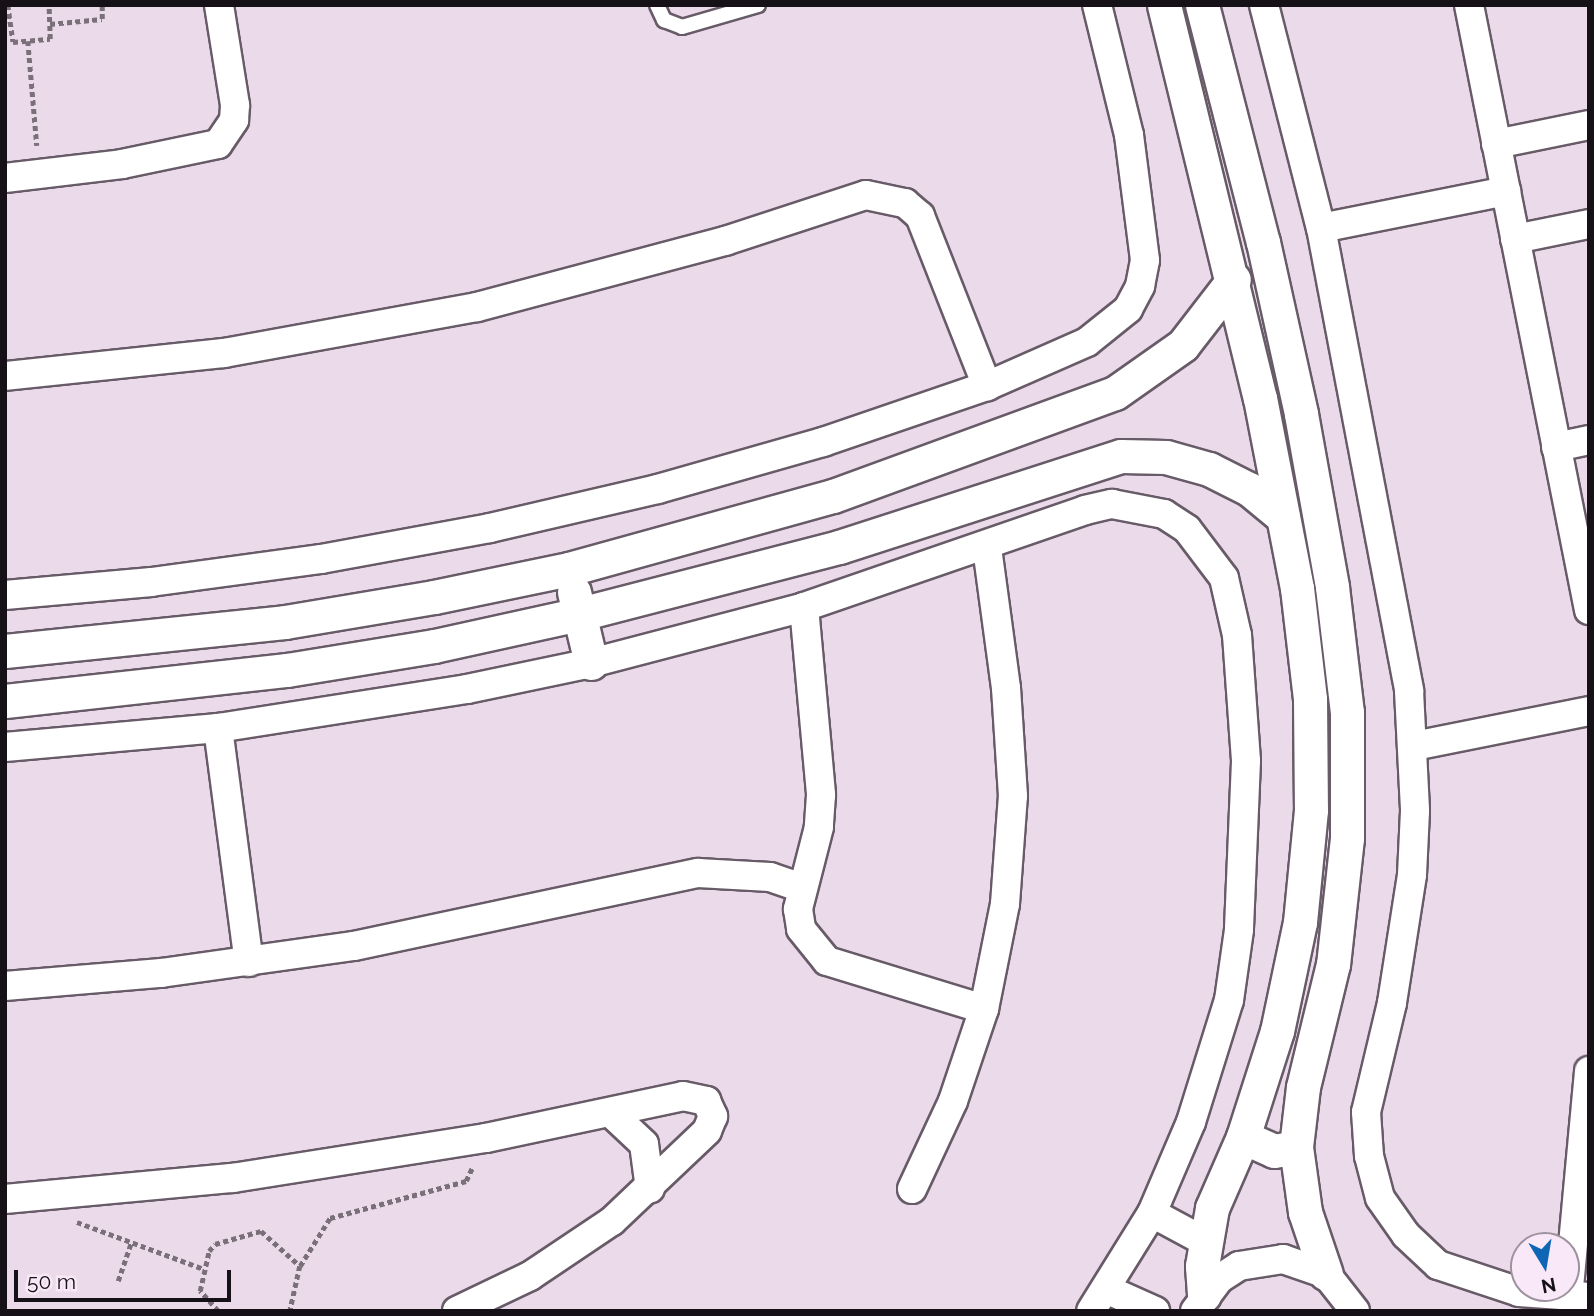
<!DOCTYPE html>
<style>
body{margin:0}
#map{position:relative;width:1594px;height:1316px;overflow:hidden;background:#ebdbea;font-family:Raleway,sans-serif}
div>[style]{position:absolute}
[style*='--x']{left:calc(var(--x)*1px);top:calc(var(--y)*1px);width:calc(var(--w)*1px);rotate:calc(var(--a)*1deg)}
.path>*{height:4.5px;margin-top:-2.25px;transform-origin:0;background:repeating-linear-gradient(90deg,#7a7079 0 5px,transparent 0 8.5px)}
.roads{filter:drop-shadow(2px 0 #685b68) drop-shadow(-2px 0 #685b68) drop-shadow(0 2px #685b68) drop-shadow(0 -2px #685b68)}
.service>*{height:14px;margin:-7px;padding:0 7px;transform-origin:7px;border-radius:7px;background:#fff}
.minor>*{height:28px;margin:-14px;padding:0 14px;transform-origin:14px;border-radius:14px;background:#fff}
.tertiary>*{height:33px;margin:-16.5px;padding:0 16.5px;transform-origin:16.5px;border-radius:16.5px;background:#fff}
span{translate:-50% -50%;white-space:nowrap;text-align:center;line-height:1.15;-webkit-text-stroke:7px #f8e8f8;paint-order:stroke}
.frame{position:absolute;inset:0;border:7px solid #161116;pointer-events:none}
.north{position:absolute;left:1510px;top:1232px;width:70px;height:70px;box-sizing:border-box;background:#f8e8f8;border:2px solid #9e929e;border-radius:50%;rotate:169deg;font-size:19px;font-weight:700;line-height:28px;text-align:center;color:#161116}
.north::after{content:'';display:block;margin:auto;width:24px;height:32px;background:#0f66b4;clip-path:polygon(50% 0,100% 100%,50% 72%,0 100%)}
.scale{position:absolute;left:14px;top:1270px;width:217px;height:32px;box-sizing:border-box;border:4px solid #161116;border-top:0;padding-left:9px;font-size:21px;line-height:24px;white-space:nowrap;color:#161116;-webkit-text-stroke:5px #f8e8f8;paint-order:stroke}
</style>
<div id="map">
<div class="path">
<i style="--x:8;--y:5;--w:37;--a:82"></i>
<i style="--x:13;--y:42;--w:37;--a:-5"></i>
<i style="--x:50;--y:39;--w:34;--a:-92"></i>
<i style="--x:50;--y:24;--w:52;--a:-5.5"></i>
<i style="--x:102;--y:19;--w:14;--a:-90"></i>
<i style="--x:28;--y:41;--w:105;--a:85.1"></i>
<i style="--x:77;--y:1222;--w:135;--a:20.3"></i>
<i style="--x:300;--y:1266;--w:57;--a:-58"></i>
<i style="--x:330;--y:1218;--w:141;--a:-15.2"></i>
<i style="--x:466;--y:1181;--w:14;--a:-65"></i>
<i style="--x:118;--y:1281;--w:40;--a:-71.1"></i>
<i style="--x:218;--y:1311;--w:27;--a:-132"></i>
<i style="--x:200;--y:1291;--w:41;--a:-77.3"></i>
<i style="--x:209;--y:1251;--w:9;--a:-49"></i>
<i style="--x:215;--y:1244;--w:48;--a:-15.8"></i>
<i style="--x:261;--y:1231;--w:52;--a:41.9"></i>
<i style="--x:300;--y:1266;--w:46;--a:102.5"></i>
</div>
<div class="roads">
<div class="service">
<i style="--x:657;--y:5;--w:17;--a:65"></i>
<i style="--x:664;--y:20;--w:19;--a:21"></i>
<i style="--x:682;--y:27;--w:79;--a:-16.1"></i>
</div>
<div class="minor">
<i style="--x:1264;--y:5;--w:230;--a:75.7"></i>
<i style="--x:1321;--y:228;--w:471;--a:79.2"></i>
<i style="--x:1409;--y:691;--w:120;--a:87.1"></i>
<i style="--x:1415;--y:811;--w:64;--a:92.7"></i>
<i style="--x:1412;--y:875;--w:130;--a:98.9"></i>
<i style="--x:1392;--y:1003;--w:112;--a:103.4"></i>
<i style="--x:1366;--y:1112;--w:44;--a:86.1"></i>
<i style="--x:1369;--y:1156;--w:43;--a:75.3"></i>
<i style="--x:1380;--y:1198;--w:45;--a:54.9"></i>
<i style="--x:1406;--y:1235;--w:44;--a:43.2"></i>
<i style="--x:1438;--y:1265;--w:85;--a:18.4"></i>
<i style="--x:1519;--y:1292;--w:70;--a:4.1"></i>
<i style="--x:1469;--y:5;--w:617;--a:78.78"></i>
<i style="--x:1496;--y:144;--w:95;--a:-11.5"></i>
<i style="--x:5;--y:178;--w:118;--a:-6.8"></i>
<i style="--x:122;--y:164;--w:98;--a:-11.8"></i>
<i style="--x:218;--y:144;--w:29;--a:-56"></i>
<i style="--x:234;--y:120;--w:15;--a:-86"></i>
<i style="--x:235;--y:105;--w:101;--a:-99.1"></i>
<i style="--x:1321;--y:228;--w:189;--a:-11.3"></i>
<i style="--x:1515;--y:239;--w:76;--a:-11.5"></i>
<i style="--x:5;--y:376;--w:220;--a:-6"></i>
<i style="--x:224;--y:353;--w:257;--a:-10.3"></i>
<i style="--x:477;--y:307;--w:257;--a:-14.9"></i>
<i style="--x:725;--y:241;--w:148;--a:-18.1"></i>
<i style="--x:866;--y:195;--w:40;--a:12"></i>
<i style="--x:905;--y:203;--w:20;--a:41"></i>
<i style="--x:920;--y:216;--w:183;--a:68.5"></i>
<i style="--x:1556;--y:447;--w:34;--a:-12"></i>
<i style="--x:5;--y:595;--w:147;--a:-5.1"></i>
<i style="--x:151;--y:582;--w:172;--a:-7.7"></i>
<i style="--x:321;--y:559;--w:172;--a:-10.4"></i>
<i style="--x:490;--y:528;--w:172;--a:-13.1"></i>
<i style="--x:658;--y:489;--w:172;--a:-15.9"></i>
<i style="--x:823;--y:442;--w:173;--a:-18.9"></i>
<i style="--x:987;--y:386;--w:109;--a:-23.7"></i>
<i style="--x:1087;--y:342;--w:53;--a:-38.8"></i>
<i style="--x:1128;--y:309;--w:26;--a:-62"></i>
<i style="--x:1140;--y:286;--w:26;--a:-79"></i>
<i style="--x:1145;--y:260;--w:126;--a:-97.3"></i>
<i style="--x:1129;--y:135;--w:134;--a:-103.8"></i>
<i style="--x:804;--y:607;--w:189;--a:84.8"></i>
<i style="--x:821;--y:795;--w:32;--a:94"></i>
<i style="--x:819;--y:827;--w:85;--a:104.4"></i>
<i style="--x:798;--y:909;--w:20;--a:81"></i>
<i style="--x:801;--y:929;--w:41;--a:50.9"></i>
<i style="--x:827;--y:961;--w:164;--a:17"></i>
<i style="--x:218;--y:728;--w:236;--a:82.5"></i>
<i style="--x:1414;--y:746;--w:178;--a:-11.3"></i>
<i style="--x:5;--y:747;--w:214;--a:-5.1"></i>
<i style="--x:218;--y:728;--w:252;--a:-8.9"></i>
<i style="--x:467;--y:689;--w:127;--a:-11.8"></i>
<i style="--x:591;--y:663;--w:220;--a:-14.7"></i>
<i style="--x:804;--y:607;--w:297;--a:-19"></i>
<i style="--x:1085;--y:510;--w:28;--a:-13"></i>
<i style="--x:1112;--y:504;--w:53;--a:10.9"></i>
<i style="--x:1164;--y:514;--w:27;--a:33"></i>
<i style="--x:1187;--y:529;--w:61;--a:52.9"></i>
<i style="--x:1224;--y:578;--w:58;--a:77.2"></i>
<i style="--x:1237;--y:635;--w:126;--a:85.9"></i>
<i style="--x:1246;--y:761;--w:169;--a:92.4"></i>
<i style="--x:1239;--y:930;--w:71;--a:98.1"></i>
<i style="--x:1229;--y:1000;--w:128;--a:107.3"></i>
<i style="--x:1191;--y:1122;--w:99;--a:113.2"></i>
<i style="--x:1152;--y:1213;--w:115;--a:121.9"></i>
<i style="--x:5;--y:986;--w:157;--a:-4.8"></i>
<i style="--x:161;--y:973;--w:195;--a:-8"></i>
<i style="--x:354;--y:946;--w:352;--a:-12"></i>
<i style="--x:698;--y:873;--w:72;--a:3.2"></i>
<i style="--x:770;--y:877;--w:34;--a:19"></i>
<i style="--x:611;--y:1113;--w:45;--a:43.2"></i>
<i style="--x:644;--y:1144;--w:45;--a:82.4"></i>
<i style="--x:912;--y:1189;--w:97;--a:-65"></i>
<i style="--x:953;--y:1101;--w:97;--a:-71.4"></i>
<i style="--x:984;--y:1009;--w:107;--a:-78.7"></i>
<i style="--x:1005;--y:904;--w:108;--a:-85.8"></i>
<i style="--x:1013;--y:796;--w:108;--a:-93.7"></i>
<i style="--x:1006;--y:688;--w:142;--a:-97.7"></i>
<i style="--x:5;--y:1199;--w:229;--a:-5.3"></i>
<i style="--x:233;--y:1178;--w:256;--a:-9"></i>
<i style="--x:486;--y:1138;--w:201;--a:-12"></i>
<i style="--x:683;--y:1096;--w:24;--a:12"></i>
<i style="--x:706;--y:1101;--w:17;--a:65"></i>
<i style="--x:713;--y:1116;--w:16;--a:112"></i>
<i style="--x:707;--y:1131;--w:131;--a:136.5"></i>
<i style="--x:612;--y:1221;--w:99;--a:146.1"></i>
<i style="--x:530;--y:1276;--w:81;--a:154.4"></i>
<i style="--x:1152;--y:1213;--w:59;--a:28.3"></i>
<i style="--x:1106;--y:1289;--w:54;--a:24.2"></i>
<i style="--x:1568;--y:1298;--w:228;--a:-84.7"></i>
<i style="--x:1195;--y:1311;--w:40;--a:-53"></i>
<i style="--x:1219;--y:1279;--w:24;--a:-33"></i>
<i style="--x:1239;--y:1266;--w:45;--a:-9"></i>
<i style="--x:1283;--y:1259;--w:46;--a:19.2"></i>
<i style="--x:1326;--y:1274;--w:47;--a:51.9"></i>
</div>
<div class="tertiary">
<i style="--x:1164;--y:5;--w:405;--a:76.3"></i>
<i style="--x:1260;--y:398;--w:194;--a:79"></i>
<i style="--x:1297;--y:588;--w:112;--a:83.3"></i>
<i style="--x:1310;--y:699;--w:111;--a:89.5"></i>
<i style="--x:1311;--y:810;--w:113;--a:95.6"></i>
<i style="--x:1300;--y:922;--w:111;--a:101.9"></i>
<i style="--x:1277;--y:1031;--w:111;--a:107.8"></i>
<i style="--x:1243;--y:1137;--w:77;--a:113.6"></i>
<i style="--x:1212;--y:1208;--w:59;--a:99.8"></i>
<i style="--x:1202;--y:1266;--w:29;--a:86"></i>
<i style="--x:1202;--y:5;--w:245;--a:75.6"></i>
<i style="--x:1263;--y:242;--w:176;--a:77.5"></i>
<i style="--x:1301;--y:414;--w:176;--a:79.8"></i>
<i style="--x:1332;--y:587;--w:126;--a:83.2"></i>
<i style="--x:1347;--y:712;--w:126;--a:90"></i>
<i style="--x:1347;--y:838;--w:127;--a:96.3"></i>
<i style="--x:1333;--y:964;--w:127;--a:103.7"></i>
<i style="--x:1303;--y:1087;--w:60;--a:96.7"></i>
<i style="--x:1296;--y:1147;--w:66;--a:82.1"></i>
<i style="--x:1305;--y:1212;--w:65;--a:71.3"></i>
<i style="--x:574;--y:592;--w:73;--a:76.5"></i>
<i style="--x:5;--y:651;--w:281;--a:-5.9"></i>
<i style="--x:285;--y:622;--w:151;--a:-9.5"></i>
<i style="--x:434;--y:597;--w:138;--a:-11.7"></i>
<i style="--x:569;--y:569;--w:274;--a:-15.5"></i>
<i style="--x:833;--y:496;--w:300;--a:-20.1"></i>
<i style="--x:1115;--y:393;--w:83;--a:-35.2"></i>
<i style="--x:1183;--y:345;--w:83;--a:-52.3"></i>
<i style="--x:5;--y:701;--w:284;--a:-6.3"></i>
<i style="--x:287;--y:670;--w:149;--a:-9.3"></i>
<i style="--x:434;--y:646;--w:149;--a:-12.4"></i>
<i style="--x:580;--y:614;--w:268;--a:-14.5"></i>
<i style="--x:839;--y:547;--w:296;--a:-17.9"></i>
<i style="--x:1121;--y:456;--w:45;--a:1.3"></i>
<i style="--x:1166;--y:457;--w:45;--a:15.6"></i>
<i style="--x:1209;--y:469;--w:45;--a:26.6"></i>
<i style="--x:1249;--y:489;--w:44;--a:39.5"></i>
<i style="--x:1243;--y:1137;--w:34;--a:24"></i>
<i style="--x:1274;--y:1151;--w:22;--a:-10"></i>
</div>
</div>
<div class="frame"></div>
<div class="north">N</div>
<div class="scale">50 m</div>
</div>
